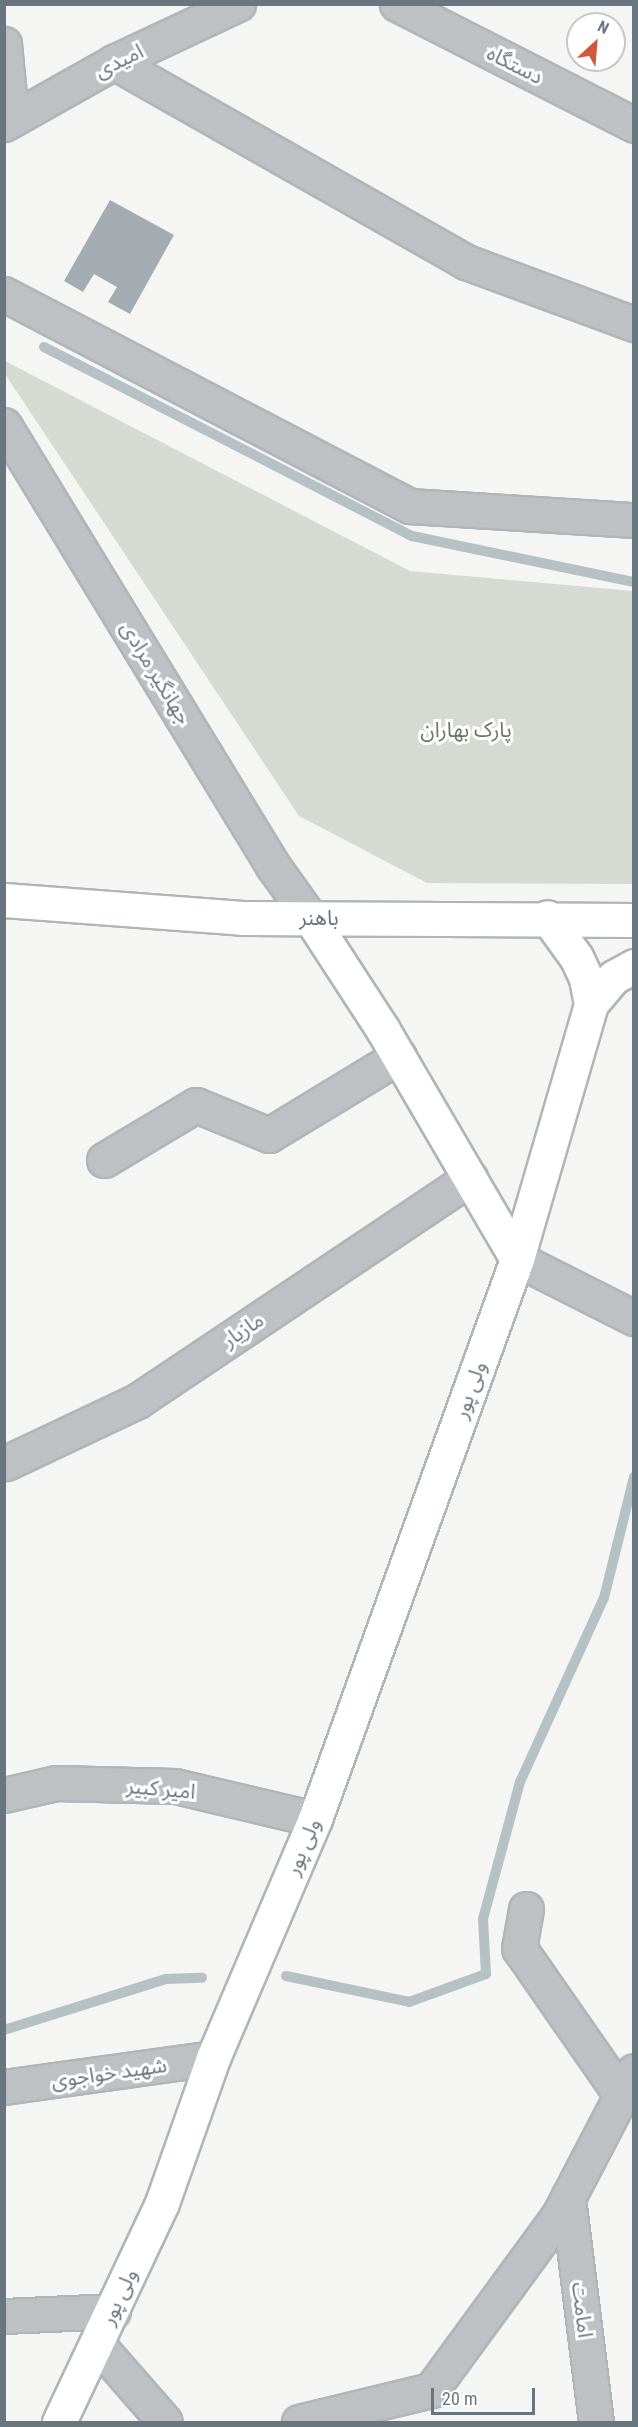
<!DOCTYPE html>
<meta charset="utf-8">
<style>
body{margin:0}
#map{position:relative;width:638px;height:2427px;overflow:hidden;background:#f5f5f3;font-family:"Roboto Condensed","Noto Sans Arabic",sans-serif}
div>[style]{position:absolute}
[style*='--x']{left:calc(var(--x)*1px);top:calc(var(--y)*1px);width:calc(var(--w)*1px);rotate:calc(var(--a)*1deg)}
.green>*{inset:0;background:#d5dad2}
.stream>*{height:10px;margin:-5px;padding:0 5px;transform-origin:5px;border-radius:5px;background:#b6c1c5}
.building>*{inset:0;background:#a5acb1}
.roads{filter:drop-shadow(2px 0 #b0b5b8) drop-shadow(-2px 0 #b0b5b8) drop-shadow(0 2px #b0b5b8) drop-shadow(0 -2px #b0b5b8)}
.minor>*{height:33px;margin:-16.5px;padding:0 16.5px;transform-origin:16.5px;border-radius:16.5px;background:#bdc1c4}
.tertiary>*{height:33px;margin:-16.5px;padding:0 16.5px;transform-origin:16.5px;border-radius:16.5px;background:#bdc1c4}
.secondary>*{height:33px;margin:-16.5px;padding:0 16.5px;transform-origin:16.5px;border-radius:16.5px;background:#fff}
span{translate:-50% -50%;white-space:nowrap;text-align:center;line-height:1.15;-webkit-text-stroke:6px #fff;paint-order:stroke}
.street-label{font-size:21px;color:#687680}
.park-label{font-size:21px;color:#6a7866}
.frame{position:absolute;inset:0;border:6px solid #687680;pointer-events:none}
.north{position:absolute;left:566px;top:12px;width:60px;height:60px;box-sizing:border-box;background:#fff;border:2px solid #c3c8cc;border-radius:50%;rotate:26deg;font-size:16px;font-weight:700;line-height:24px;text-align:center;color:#687680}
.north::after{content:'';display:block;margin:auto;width:21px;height:27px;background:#cf5939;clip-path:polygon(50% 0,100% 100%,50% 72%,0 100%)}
.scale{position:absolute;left:431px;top:2388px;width:104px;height:27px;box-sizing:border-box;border:3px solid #687680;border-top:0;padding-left:8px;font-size:18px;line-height:21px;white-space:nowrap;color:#687680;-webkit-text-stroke:4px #fff;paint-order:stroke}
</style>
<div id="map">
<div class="green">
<i style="clip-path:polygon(5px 361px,410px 571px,633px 591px,633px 884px,427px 883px,299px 816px,5px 374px)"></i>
</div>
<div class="stream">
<i style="--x:44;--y:347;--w:414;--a:27.2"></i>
<i style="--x:412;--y:536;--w:227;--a:11.7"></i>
<i style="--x:286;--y:1976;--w:126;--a:11.9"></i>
<i style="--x:409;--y:2002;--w:82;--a:-20"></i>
<i style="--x:486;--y:1974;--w:55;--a:-93.1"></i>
<i style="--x:483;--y:1919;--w:142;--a:-74.9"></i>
<i style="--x:520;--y:1782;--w:202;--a:-65.5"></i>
<i style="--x:604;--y:1598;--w:125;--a:-76.1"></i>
<i style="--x:4;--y:2030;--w:170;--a:-17.5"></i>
<i style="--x:166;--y:1979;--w:36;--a:-2"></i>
</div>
<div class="building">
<i style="clip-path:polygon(110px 200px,174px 235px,130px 314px,108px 302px,117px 287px,94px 274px,83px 292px,64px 281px)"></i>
</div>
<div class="roads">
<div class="minor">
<i style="--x:397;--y:4;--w:266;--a:27"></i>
<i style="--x:4;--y:44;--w:73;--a:84.5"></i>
<i style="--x:114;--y:62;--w:405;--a:29.6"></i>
<i style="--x:466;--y:262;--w:179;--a:20.3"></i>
<i style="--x:4;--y:124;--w:126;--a:-29.4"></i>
<i style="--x:114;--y:62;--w:137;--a:-25.1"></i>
<i style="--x:4;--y:294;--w:458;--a:27.6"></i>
<i style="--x:410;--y:506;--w:224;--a:3.6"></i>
<i style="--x:4;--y:425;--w:517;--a:58.62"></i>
<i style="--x:273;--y:866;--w:65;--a:54.4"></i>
<i style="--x:104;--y:1160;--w:107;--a:-30.9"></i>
<i style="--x:196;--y:1105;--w:79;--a:22.3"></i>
<i style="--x:269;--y:1135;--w:152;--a:-31.3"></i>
<i style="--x:6;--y:1463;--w:145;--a:-25.3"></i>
<i style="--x:137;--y:1401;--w:401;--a:-33.8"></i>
<i style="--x:4;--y:1795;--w:53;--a:-13"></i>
<i style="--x:56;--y:1783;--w:119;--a:1.4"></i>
<i style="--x:175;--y:1786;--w:144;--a:13.3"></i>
<i style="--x:526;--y:1909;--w:40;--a:100"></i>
<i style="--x:519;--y:1948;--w:179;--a:55.2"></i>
<i style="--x:4;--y:2087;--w:211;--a:-7.9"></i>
<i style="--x:568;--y:2198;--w:226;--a:82.9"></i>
<i style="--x:4;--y:2316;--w:109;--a:-2.6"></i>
<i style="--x:97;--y:2344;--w:103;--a:48.9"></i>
<i style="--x:299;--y:2422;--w:136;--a:-13.6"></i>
<i style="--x:431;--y:2390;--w:217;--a:-53.8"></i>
<i style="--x:559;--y:2215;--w:162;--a:-62.5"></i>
</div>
<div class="tertiary">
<i style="--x:517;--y:1259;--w:131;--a:26.8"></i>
</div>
<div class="secondary">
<i style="--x:4;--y:900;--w:239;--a:4.3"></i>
<i style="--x:242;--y:918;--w:392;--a:0.3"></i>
<i style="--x:311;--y:919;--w:132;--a:57"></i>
<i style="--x:383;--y:1030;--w:265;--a:59.7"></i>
<i style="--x:591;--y:1004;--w:35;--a:-50"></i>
<i style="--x:614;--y:977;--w:23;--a:-29"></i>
<i style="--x:59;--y:2422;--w:242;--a:-64.8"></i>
<i style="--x:162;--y:2203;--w:154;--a:-70.6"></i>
<i style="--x:213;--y:2058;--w:260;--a:-66.9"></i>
<i style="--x:315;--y:1819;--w:595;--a:-70.16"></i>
<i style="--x:517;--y:1259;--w:266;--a:-73.8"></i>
<i style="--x:591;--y:1004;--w:26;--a:-101"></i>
<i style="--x:586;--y:978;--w:23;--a:-115"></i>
<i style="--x:576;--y:957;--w:49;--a:-125.9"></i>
</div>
</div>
<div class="street-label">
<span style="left:119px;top:61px;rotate:-26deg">امیدی</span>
<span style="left:515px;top:65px;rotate:27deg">دستگاه</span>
<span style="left:156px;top:673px;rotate:59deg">جهانگیر مرادی</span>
<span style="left:319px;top:918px">باهنر</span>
<span style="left:243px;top:1330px;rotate:-34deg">مازیار</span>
<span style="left:470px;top:1390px;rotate:-70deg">ولی پور</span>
<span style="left:161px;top:1789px;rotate:5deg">امیر کبیر</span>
<span style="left:303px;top:1847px;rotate:-67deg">ولی پور</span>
<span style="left:109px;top:2073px;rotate:-8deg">شهید خواجوی</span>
<span style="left:119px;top:2297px;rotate:-65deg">ولی پور</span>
<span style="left:582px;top:2310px;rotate:83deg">امامت</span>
</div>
<div class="park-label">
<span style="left:466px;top:730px">پارک بهاران</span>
</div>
<div class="frame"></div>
<div class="north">N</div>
<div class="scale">20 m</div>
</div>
